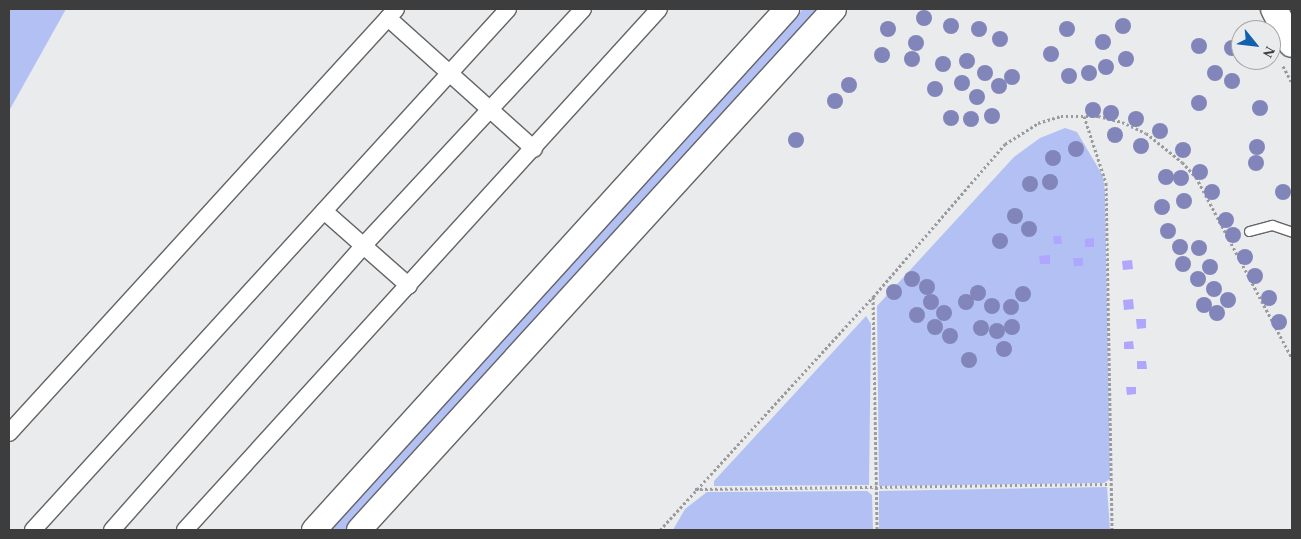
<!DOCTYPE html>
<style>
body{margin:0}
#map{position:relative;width:1301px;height:539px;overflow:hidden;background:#eaebed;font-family:Georgia,serif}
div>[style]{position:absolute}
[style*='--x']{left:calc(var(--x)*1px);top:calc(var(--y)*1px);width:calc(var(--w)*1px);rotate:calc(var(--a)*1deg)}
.green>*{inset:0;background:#b3c0f4}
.building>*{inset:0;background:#afa7fe}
.path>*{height:3px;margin-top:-1.5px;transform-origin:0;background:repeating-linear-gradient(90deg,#9b9b9d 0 2.5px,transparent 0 5px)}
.roads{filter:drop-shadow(1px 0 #646567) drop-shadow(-1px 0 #646567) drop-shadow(0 1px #646567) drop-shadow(0 -1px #646567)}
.lane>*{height:9px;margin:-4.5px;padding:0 4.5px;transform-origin:4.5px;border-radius:4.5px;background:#fff}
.street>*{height:16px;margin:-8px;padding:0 8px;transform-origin:8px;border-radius:8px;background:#fff}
.secondary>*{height:24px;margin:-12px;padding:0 12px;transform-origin:12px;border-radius:12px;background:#fff}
.primary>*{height:26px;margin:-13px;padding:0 13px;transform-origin:13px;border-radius:13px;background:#fff}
.trees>*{width:16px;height:16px;margin:-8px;border-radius:50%;background:#8285b9}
span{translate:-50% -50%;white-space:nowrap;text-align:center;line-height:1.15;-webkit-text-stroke:5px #eaebed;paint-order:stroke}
.frame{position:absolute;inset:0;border:10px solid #3d3d3e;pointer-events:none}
.north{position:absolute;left:1231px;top:20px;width:50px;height:50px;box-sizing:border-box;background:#eaebed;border:1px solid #a5a5a7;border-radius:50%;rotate:119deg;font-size:14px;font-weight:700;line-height:20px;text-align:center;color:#3d3d3e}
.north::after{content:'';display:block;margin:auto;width:18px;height:22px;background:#1161af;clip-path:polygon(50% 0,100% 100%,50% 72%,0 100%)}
</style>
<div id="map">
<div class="green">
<i style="clip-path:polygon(9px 9px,66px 9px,9px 111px)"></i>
<i style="clip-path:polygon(803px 9px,818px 9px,345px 530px,328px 530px)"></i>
<i style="clip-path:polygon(1065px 128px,1077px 132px,1103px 176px,1105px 191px,1110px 479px,1104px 483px,879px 486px,877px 306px,1014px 157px,1040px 138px)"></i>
<i style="clip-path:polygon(866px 316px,871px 324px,869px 485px,714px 486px,714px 481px)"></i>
<i style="clip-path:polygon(1107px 487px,1110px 530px,879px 530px,879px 491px)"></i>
<i style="clip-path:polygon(867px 491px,872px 495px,873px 530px,673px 530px,685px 509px,707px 492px)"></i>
</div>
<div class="building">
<i style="clip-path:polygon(1053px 236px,1061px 236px,1062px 244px,1054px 244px)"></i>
<i style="clip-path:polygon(1094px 238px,1094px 247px,1085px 247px,1085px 239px)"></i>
<i style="clip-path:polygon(1050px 255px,1050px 264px,1040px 264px,1039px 256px)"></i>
<i style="clip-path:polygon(1073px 258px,1083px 258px,1083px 266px,1074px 266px)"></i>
<i style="clip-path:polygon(1132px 260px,1133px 269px,1123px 270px,1122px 261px)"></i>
<i style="clip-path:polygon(1133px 299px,1134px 309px,1124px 310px,1123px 300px)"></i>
<i style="clip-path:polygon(1136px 319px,1146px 319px,1146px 328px,1137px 329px)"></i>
<i style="clip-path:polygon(1133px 341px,1134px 349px,1124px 349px,1124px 342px)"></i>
<i style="clip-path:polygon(1137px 361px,1146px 361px,1147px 369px,1137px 369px)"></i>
<i style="clip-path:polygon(1126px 387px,1136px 387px,1136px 394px,1127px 395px)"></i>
</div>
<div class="path">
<i style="--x:1283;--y:66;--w:19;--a:62"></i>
<i style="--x:1084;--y:116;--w:71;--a:71.8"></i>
<i style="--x:1106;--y:183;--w:347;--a:89"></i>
<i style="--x:873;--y:297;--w:233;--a:89"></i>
<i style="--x:695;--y:489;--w:416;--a:-0.7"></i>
<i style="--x:660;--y:530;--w:316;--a:-47.6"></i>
<i style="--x:873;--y:297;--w:202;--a:-49.2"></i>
<i style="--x:1005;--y:144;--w:39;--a:-32"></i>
<i style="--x:1038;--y:123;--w:24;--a:-17"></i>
<i style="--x:1061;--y:116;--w:37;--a:0"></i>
<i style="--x:1098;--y:116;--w:25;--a:14"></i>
<i style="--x:1122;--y:122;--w:26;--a:25"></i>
<i style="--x:1146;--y:133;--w:46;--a:38.9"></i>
<i style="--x:1182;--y:162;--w:21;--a:47"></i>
<i style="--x:1196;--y:177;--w:205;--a:62.1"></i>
</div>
<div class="roads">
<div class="lane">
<i style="--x:1249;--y:231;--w:24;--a:-15"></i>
<i style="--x:1272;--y:225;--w:21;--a:19"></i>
</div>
<div class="street">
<i style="--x:388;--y:18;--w:196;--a:41.9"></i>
<i style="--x:324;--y:211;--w:113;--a:41.4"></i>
<i style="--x:9;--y:433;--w:574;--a:-47.61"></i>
<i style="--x:33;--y:530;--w:705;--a:-47.64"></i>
<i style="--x:112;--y:530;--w:379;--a:-48.5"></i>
<i style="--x:363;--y:246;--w:323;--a:-47.1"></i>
<i style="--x:185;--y:530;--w:704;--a:-47.7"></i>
</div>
<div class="secondary">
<i style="--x:314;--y:530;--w:704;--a:-47.76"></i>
<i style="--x:359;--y:530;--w:705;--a:-47.64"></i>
</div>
<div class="primary">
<i style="--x:1274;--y:9;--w:39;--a:63"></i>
</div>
</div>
<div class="trees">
<i style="left:924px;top:18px"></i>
<i style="left:951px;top:26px"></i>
<i style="left:1123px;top:26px"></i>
<i style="left:888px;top:29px"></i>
<i style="left:979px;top:29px"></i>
<i style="left:1067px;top:29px"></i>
<i style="left:1000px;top:39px"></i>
<i style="left:1103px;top:42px"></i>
<i style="left:916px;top:43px"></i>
<i style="left:1199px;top:46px"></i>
<i style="left:1232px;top:48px"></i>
<i style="left:1051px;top:54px"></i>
<i style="left:882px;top:55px"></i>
<i style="left:912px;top:59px"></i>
<i style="left:1126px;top:59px"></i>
<i style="left:967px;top:61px"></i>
<i style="left:943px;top:64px"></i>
<i style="left:1106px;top:67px"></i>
<i style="left:985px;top:73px"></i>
<i style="left:1089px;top:73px"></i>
<i style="left:1215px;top:73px"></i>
<i style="left:1069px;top:76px"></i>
<i style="left:1012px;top:77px"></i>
<i style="left:1232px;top:81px"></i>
<i style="left:962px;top:83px"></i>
<i style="left:849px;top:85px"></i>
<i style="left:999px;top:86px"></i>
<i style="left:935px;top:89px"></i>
<i style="left:977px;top:97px"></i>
<i style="left:835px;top:101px"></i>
<i style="left:1199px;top:103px"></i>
<i style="left:1260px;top:108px"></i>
<i style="left:1093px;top:110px"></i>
<i style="left:1111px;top:113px"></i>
<i style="left:992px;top:116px"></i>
<i style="left:951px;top:118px"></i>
<i style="left:971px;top:119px"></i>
<i style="left:1136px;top:119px"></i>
<i style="left:1160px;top:131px"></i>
<i style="left:1115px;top:135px"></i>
<i style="left:796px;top:140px"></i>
<i style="left:1141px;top:146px"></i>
<i style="left:1257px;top:147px"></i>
<i style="left:1076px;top:149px"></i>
<i style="left:1183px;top:150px"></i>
<i style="left:1053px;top:158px"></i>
<i style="left:1256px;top:163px"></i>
<i style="left:1200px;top:172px"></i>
<i style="left:1166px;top:177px"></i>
<i style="left:1181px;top:178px"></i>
<i style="left:1050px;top:182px"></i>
<i style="left:1030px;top:184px"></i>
<i style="left:1212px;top:192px"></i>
<i style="left:1283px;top:192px"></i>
<i style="left:1184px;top:201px"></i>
<i style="left:1162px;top:207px"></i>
<i style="left:1015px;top:216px"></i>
<i style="left:1226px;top:220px"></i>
<i style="left:1029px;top:229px"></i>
<i style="left:1168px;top:231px"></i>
<i style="left:1233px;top:235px"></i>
<i style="left:1000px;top:241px"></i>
<i style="left:1180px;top:247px"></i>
<i style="left:1199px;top:248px"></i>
<i style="left:1245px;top:257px"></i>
<i style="left:1183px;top:264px"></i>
<i style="left:1210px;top:267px"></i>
<i style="left:1255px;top:276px"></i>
<i style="left:912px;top:279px"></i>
<i style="left:1198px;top:279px"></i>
<i style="left:927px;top:287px"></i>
<i style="left:1214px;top:289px"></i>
<i style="left:894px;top:292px"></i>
<i style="left:978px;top:293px"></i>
<i style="left:1023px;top:294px"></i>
<i style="left:1269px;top:298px"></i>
<i style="left:1228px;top:300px"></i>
<i style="left:931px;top:302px"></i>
<i style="left:966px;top:302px"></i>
<i style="left:1204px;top:305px"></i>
<i style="left:992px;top:306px"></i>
<i style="left:1011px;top:307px"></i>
<i style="left:944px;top:313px"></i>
<i style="left:1217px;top:313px"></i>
<i style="left:917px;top:315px"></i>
<i style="left:1279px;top:322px"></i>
<i style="left:935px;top:327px"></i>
<i style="left:1012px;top:327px"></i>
<i style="left:981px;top:328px"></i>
<i style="left:997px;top:331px"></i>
<i style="left:950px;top:336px"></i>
<i style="left:1004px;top:349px"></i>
<i style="left:969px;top:360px"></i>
</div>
<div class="frame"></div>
<div class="north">N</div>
</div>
